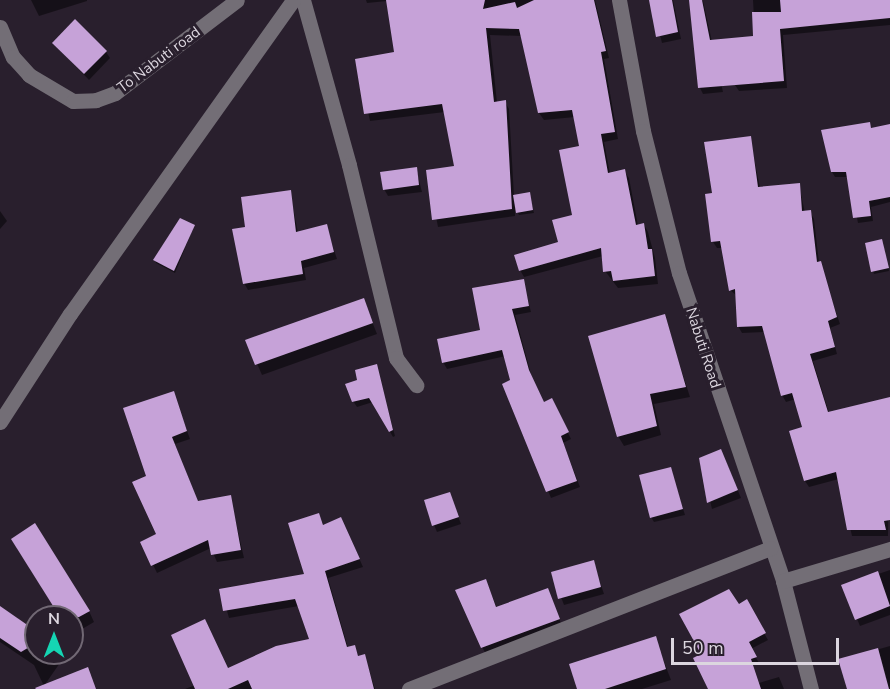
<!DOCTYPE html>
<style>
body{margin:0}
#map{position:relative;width:890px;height:689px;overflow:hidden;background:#291f2d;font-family:"Nunito Sans",sans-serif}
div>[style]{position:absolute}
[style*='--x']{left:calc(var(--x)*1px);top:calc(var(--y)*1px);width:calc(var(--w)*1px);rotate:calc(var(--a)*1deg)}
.shadow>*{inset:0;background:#0007}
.building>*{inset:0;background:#c6a2d8}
.minor>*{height:15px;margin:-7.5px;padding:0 7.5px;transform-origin:7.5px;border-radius:7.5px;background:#736e76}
span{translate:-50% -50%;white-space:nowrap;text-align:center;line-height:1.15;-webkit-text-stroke:6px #291f2d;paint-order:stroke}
.street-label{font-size:15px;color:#dcd6df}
.north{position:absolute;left:24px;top:605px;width:60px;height:60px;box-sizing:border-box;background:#291f2d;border:2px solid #716874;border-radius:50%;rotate:0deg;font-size:16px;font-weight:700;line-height:24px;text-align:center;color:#dcd6df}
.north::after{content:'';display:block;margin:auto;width:21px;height:27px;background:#15d5b3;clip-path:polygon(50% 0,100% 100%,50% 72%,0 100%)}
.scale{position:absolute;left:671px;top:638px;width:168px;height:27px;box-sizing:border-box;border:3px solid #dcd6df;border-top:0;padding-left:8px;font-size:18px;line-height:21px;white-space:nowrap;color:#dcd6df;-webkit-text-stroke:4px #291f2d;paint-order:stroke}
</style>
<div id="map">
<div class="shadow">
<i style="clip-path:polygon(31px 0,87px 0,87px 1px,39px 16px)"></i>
<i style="clip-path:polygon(366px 0,387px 0,387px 1px,367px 3px)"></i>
<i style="clip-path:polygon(443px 0,595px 0,609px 58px,604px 59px,618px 139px,604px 142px,610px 174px,624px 171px,629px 178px,638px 226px,644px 225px,648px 232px,655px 258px,658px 284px,618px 288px,605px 271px,603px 256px,524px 277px,520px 270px,559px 243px,574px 217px,581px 148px,575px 117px,544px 120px,539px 113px,522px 36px,490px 35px,497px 103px,505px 102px,509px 109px,514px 196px,529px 194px,534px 213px,519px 215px,515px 208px,515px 216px,438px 227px,427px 171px,456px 167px,445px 112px,370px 121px,357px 60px,396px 53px)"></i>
<i style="clip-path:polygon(651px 0,673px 0,681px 39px,662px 43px)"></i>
<i style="clip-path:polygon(690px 0,703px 1px,723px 92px,703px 94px,700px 88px)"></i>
<i style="clip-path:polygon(753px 0,890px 0,890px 25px,783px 35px,787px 88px,739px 91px,735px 85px,755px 38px)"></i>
<i style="clip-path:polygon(54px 43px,106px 52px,110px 58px,89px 80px)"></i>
<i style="clip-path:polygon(869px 124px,872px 129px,890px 125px,890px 202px,871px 207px,873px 221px,858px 223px,849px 177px,835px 177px,832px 172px)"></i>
<i style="clip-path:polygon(750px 138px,760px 188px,799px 185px,805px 213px,810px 212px,814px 219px,819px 263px,840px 324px,830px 328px,837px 354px,813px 361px,829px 413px,890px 416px,888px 536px,852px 536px,839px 479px,809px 487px,805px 481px,804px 428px,796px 399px,786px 402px,782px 395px,765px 332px,742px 333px,738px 326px,737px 296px,730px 290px,722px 248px,717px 248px,713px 242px,713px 194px)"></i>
<i style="clip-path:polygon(416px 169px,422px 192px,388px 196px,384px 189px)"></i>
<i style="clip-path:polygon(290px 192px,298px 233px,326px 226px,337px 259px,304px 268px,306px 280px,248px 290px,244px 283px,246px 228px)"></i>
<i style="clip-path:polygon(0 211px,7px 221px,0 229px)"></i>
<i style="clip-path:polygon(194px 226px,175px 273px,156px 263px,155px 260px)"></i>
<i style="clip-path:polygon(882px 241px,889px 271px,874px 274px,873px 271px)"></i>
<i style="clip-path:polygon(523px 281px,531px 312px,515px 315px,532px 378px,544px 404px,555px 406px,571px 439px,563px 443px,580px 487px,551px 498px,504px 384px,512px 381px,506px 356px,447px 369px,443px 362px,481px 331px)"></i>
<i style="clip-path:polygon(363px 299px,377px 334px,262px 375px,247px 341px)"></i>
<i style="clip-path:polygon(664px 316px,690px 397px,654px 404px,661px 435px,624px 446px,618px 436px)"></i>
<i style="clip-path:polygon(376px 366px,395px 436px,393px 437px,373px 402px,357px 407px,353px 401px,359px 381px)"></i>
<i style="clip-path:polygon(173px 393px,190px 439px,175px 444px,198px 502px,230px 496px,244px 558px,217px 562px,211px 548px,157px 573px,142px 542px,158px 535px,148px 477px)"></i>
<i style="clip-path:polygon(724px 457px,741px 498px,712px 509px,700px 459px)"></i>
<i style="clip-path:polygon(670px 468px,685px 515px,654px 522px,651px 517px)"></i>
<i style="clip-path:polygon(449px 493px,461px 524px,437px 532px,434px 525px)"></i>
<i style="clip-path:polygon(319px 515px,324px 526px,345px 526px,363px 567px,328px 578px,348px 648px,354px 647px,359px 657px,364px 655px,375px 689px,185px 689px,311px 640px,299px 606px,229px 618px,221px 590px,306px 576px)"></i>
<i style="clip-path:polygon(593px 562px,604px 594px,564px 605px,552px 573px)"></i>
<i style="clip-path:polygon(890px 570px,890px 615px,860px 626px,843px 586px)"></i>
<i style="clip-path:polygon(486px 581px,497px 608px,551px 597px,562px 626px,486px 654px,482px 647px)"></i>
<i style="clip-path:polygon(746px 602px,768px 640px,751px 649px,759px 663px,753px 665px,759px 683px,779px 677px,784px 689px,723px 689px,738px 606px)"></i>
<i style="clip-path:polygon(0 608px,36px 633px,36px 653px,61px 653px,64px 657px,44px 686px,96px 689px,36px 689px,44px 686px,34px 665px,0 642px)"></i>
<i style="clip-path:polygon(89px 611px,94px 622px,72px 635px,72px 617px,61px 617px)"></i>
<i style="clip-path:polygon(655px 638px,671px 680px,642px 689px,579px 689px)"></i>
<i style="clip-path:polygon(890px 646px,890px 689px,848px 689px,840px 660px)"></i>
</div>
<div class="building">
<i style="clip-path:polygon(386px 0,485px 0,483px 9px,515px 2px,517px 8px,534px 0,594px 0,606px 51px,601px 52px,615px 132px,601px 134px,608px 173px,625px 169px,636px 225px,644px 223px,648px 249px,652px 249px,655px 276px,613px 281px,611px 271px,603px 272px,601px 248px,519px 271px,514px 255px,558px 242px,552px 220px,572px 215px,559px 150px,579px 146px,572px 110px,538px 113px,519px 29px,486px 28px,494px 102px,506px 100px,512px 209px,432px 220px,426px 170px,454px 166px,442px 104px,364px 114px,355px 59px,394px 52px)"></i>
<i style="clip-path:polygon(649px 0,672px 0,678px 32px,656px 37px)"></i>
<i style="clip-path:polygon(689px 0,702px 0,710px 40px,753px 36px,752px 12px,781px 12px,780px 0,890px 0,890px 18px,780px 29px,784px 81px,698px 88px)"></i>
<i style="clip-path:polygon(75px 19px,107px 51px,84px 74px,52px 43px)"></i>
<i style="clip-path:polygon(870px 122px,871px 128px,890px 124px,890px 197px,869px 201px,871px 216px,853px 218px,846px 172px,831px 172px,821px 130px)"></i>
<i style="clip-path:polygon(751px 136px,758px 187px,800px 183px,802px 211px,811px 210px,817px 262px,821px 261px,837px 317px,828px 321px,835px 347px,810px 354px,828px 412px,890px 397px,890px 520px,884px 521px,886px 530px,847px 530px,836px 472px,804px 481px,789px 431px,802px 427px,792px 393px,781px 396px,762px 326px,737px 327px,735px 289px,729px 291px,720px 241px,711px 242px,705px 194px,712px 193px,704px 142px)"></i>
<i style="clip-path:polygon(417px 167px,419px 185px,383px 190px,380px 172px)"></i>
<i style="clip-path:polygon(291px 190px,296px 232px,327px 224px,334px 252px,301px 261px,303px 274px,243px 284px,232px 229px,245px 227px,241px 197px)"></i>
<i style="clip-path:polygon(530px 192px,533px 210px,516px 213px,513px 195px)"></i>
<i style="clip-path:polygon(180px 218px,195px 225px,174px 271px,153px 260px)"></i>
<i style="clip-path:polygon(882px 239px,889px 268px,871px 272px,865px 243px)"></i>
<i style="clip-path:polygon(524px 279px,529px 306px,512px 309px,529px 370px,544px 402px,552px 398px,569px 432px,561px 436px,577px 481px,546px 492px,502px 384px,510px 380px,502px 350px,442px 363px,437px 339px,480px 330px,472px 288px)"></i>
<i style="clip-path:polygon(364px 298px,373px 323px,255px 365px,245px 340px)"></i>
<i style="clip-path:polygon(665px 314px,686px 387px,650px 394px,657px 426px,617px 437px,588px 336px)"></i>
<i style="clip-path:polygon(377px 364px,393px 430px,389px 432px,369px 398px,352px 402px,345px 384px,357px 380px,355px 370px)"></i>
<i style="clip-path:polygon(174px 391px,187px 431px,172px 437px,198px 501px,231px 495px,241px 550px,211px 555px,208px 540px,151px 566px,140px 542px,156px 534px,132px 482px,146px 476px,123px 408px)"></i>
<i style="clip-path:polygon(721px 449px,738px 490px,707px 503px,699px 458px)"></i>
<i style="clip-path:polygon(671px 467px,683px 509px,650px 518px,639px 475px)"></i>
<i style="clip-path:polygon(450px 492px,459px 517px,432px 526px,424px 500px)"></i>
<i style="clip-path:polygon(319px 513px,323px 525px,341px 517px,360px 559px,325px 571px,347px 647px,355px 645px,358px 656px,365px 654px,374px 689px,252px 689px,248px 680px,228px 689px,195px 689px,171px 635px,205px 619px,228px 668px,276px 646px,309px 639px,295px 599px,223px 611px,219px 589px,304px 574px,288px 523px)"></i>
<i style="clip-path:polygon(35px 523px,90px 611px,79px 617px,60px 617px,11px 539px)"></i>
<i style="clip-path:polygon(594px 560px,601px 587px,558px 599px,551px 572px)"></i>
<i style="clip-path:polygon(878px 571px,890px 606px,855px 620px,841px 585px)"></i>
<i style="clip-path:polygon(486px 579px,496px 607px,548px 588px,560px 619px,481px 648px,455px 590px)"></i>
<i style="clip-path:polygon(729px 589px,739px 604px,747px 599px,766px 633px,749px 642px,757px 657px,751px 659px,761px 689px,708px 689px,693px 658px,701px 654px,679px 614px)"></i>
<i style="clip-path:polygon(0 606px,36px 631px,36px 643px,21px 652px,0 638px)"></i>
<i style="clip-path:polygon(656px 636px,666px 669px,605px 689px,577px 689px,569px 664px)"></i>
<i style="clip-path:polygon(878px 648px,889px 689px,847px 689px,838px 659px)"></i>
<i style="clip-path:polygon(88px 667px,96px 689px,36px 689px,35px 688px)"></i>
</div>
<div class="minor">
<i style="--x:303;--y:0;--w:171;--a:74.4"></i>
<i style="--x:349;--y:165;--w:199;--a:76.3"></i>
<i style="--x:396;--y:358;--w:34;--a:53"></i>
<i style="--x:619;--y:0;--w:133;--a:79.6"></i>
<i style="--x:643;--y:131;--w:146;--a:75.8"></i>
<i style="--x:679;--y:273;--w:325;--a:71.3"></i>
<i style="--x:783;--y:581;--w:112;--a:75.5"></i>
<i style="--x:0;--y:27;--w:33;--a:67"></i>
<i style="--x:13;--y:57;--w:24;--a:48"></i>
<i style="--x:29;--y:75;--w:51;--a:30.6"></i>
<i style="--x:73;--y:101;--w:23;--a:-2"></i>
<i style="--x:96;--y:100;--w:20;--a:-20"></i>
<i style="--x:115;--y:93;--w:153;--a:-37.3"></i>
<i style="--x:0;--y:422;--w:129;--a:-57.1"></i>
<i style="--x:70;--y:314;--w:385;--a:-54.6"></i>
<i style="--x:783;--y:581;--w:112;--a:-16.7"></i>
<i style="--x:409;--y:689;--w:388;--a:-21.3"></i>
</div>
<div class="street-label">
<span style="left:159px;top:60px;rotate:-37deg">To Nabuti road</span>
<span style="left:703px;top:348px;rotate:72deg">Nabuti Road</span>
</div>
<div class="north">N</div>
<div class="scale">50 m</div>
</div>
